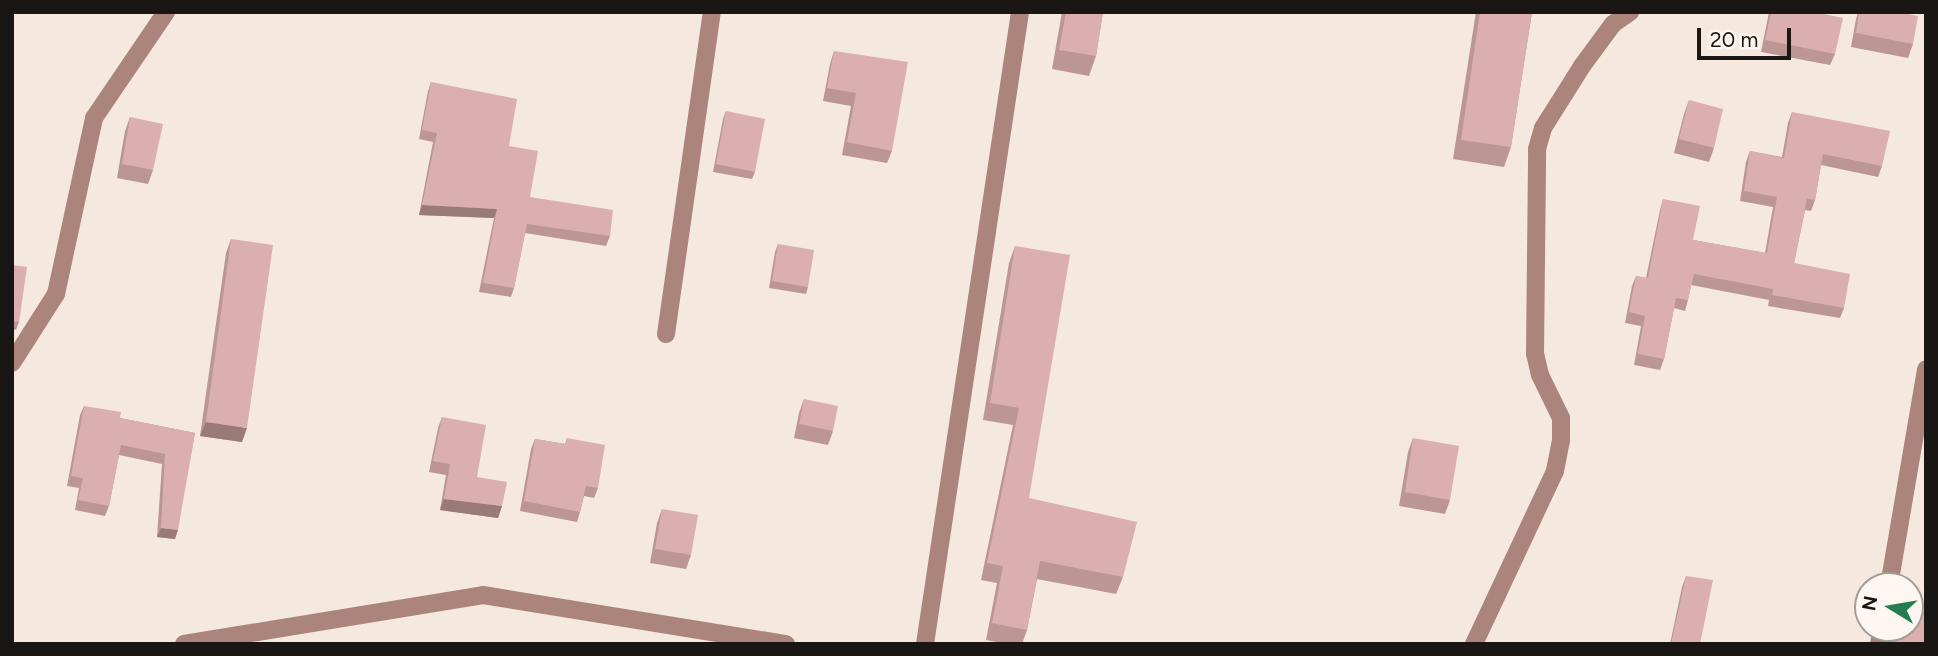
<!DOCTYPE html>
<style>
body{margin:0}
#map{position:relative;width:1938px;height:656px;overflow:hidden;background:#f4e8df;font-family:Figtree,sans-serif}
div>[style]{position:absolute}
[style*='--x']{left:calc(var(--x)*1px);top:calc(var(--y)*1px);width:calc(var(--w)*1px);rotate:calc(var(--a)*1deg)}
.minor>*{height:18px;margin:-9px;padding:0 9px;transform-origin:9px;border-radius:9px;background:#ab847b}
.wall>*{inset:0;background:#bc9695}
.shaded-wall>*{inset:0;background:#997a79}
.building>*{inset:0;background:#dbafad}
span{translate:-50% -50%;white-space:nowrap;text-align:center;line-height:1.15;-webkit-text-stroke:5px #fef6f1;paint-order:stroke}
.frame{position:absolute;inset:0;border:14px solid #1a1613;pointer-events:none}
.north{position:absolute;left:1854px;top:572px;width:70px;height:70px;box-sizing:border-box;background:#fef6f1;border:2px solid #a39c98;border-radius:50%;rotate:281deg;font-size:19px;font-weight:700;line-height:28px;text-align:center;color:#1a1613}
.north::after{content:'';display:block;margin:auto;width:24px;height:32px;background:#257e52;clip-path:polygon(50% 0,100% 100%,50% 72%,0 100%)}
.scale{position:absolute;left:1697px;top:28px;width:94px;height:32px;box-sizing:border-box;border:4px solid #1a1613;border-top:0;padding-left:9px;font-size:21px;line-height:24px;white-space:nowrap;color:#1a1613;-webkit-text-stroke:5px #fef6f1;paint-order:stroke}
</style>
<div id="map">
<div class="minor">
<i style="--x:666;--y:334;--w:325;--a:-81.9"></i>
<i style="--x:12;--y:363;--w:82;--a:-57.5"></i>
<i style="--x:56;--y:294;--w:180;--a:-77.8"></i>
<i style="--x:94;--y:118;--w:128;--a:-55.8"></i>
<i style="--x:1889;--y:586;--w:220;--a:-80.3"></i>
<i style="--x:184;--y:644;--w:303;--a:-9.3"></i>
<i style="--x:483;--y:595;--w:307;--a:9.2"></i>
<i style="--x:925;--y:644;--w:639;--a:-81.45"></i>
<i style="--x:1474;--y:644;--w:191;--a:-64.9"></i>
<i style="--x:1555;--y:471;--w:32;--a:-79"></i>
<i style="--x:1561;--y:440;--w:22;--a:-90"></i>
<i style="--x:1561;--y:418;--w:48;--a:-116"></i>
<i style="--x:1540;--y:375;--w:22;--a:-103"></i>
<i style="--x:1535;--y:354;--w:205;--a:-89.4"></i>
<i style="--x:1537;--y:149;--w:22;--a:-74"></i>
<i style="--x:1543;--y:128;--w:73;--a:-57.8"></i>
<i style="--x:1582;--y:66;--w:52;--a:-53.6"></i>
<i style="--x:1613;--y:24;--w:21;--a:-35"></i>
<i style="--x:1879;--y:644;--w:16;--a:-79"></i>
</div>
<div class="wall">
<i style="clip-path:polygon(1062px 12px,1103px 12px,1096px 56px,1089px 76px,1052px 69px)"></i>
<i style="clip-path:polygon(1476px 12px,1532px 12px,1511px 147px,1504px 167px,1453px 159px)"></i>
<i style="clip-path:polygon(1769px 12px,1814px 12px,1835px 54px,1830px 65px,1761px 52px)"></i>
<i style="clip-path:polygon(1858px 12px,1898px 12px,1913px 44px,1908px 58px,1851px 47px,1856px 19px)"></i>
<i style="clip-path:polygon(834px 51px,892px 151px,887px 163px,842px 155px,851px 106px,823px 101px,830px 64px)"></i>
<i style="clip-path:polygon(431px 82px,509px 146px,530px 197px,610px 236px,606px 246px,525px 233px,514px 288px,511px 297px,479px 292px,494px 218px,419px 215px,433px 142px,419px 139px,428px 91px)"></i>
<i style="clip-path:polygon(1689px 100px,1714px 148px,1709px 162px,1674px 153px,1684px 114px)"></i>
<i style="clip-path:polygon(726px 111px,755px 172px,752px 179px,713px 172px,723px 119px)"></i>
<i style="clip-path:polygon(1792px 112px,1882px 166px,1878px 177px,1821px 165px,1815px 200px,1811px 211px,1805px 210px,1794px 263px,1844px 308px,1840px 318px,1768px 306px,1769px 300px,1691px 285px,1688px 300px,1685px 311px,1674px 308px,1664px 359px,1660px 370px,1634px 365px,1641px 326px,1625px 323px,1632px 286px,1636px 276px,1646px 278px,1660px 210px,1663px 199px,1693px 240px,1765px 253px,1773px 207px,1740px 201px,1746px 162px,1750px 151px,1782px 157px,1788px 123px)"></i>
<i style="clip-path:polygon(130px 117px,153px 170px,148px 184px,117px 178px,125px 131px)"></i>
<i style="clip-path:polygon(231px 239px,242px 442px,200px 436px,226px 253px)"></i>
<i style="clip-path:polygon(778px 244px,808px 287px,806px 294px,769px 288px,775px 252px)"></i>
<i style="clip-path:polygon(1015px 246px,1029px 498px,1123px 577px,1116px 594px,1037px 579px,1027px 630px,1022px 644px,1007px 644px,986px 640px,997px 583px,981px 580px,1013px 425px,983px 420px,1009px 263px)"></i>
<i style="clip-path:polygon(12px 265px,19px 322px,16px 330px,12px 329px)"></i>
<i style="clip-path:polygon(804px 399px,833px 431px,828px 445px,794px 438px,799px 413px)"></i>
<i style="clip-path:polygon(84px 406px,120px 418px,195px 433px,175px 539px,157px 537px,162px 464px,119px 455px,109px 506px,105px 516px,75px 510px,79px 488px,67px 486px,80px 415px)"></i>
<i style="clip-path:polygon(442px 417px,477px 477px,502px 506px,498px 518px,440px 510px,446px 475px,429px 472px,438px 428px)"></i>
<i style="clip-path:polygon(567px 438px,598px 488px,594px 498px,584px 496px,580px 512px,577px 522px,520px 511px,531px 449px,535px 439px,565px 444px)"></i>
<i style="clip-path:polygon(1413px 438px,1450px 500px,1445px 514px,1399px 506px,1408px 452px)"></i>
<i style="clip-path:polygon(662px 509px,691px 555px,686px 569px,650px 563px,657px 523px)"></i>
<i style="clip-path:polygon(1686px 576px,1700px 644px,1670px 644px,1682px 587px)"></i>
<i style="clip-path:polygon(1892px 628px,1910px 628px,1925px 644px,1890px 644px)"></i>
</div>
<div class="shaded-wall">
<i style="clip-path:polygon(422px 205px,497px 209px,494px 218px,419px 215px)"></i>
<i style="clip-path:polygon(206px 422px,247px 428px,242px 442px,200px 436px)"></i>
<i style="clip-path:polygon(444px 499px,502px 506px,498px 518px,440px 510px)"></i>
<i style="clip-path:polygon(161px 528px,178px 530px,175px 539px,157px 537px)"></i>
</div>
<div class="building">
<i style="clip-path:polygon(1066px 12px,1103px 12px,1096px 56px,1059px 50px)"></i>
<i style="clip-path:polygon(1480px 12px,1532px 12px,1511px 147px,1461px 140px)"></i>
<i style="clip-path:polygon(1771px 12px,1814px 12px,1843px 18px,1835px 54px,1765px 40px)"></i>
<i style="clip-path:polygon(1859px 12px,1898px 12px,1918px 16px,1913px 44px,1856px 33px)"></i>
<i style="clip-path:polygon(834px 51px,908px 62px,892px 151px,847px 142px,856px 93px,827px 88px)"></i>
<i style="clip-path:polygon(431px 82px,517px 99px,509px 146px,538px 151px,530px 197px,613px 210px,610px 236px,527px 224px,514px 288px,483px 283px,497px 209px,422px 205px,437px 133px,422px 130px)"></i>
<i style="clip-path:polygon(1689px 100px,1723px 109px,1714px 148px,1679px 139px)"></i>
<i style="clip-path:polygon(726px 111px,765px 119px,755px 172px,716px 164px)"></i>
<i style="clip-path:polygon(1792px 112px,1890px 131px,1882px 166px,1823px 154px,1815px 200px,1807px 199px,1794px 263px,1850px 274px,1844px 308px,1772px 295px,1773px 289px,1694px 274px,1688px 300px,1676px 298px,1664px 359px,1638px 354px,1645px 316px,1629px 312px,1636px 276px,1648px 278px,1663px 199px,1700px 206px,1693px 240px,1767px 253px,1777px 197px,1744px 191px,1750px 151px,1784px 158px)"></i>
<i style="clip-path:polygon(130px 117px,163px 124px,153px 170px,122px 164px)"></i>
<i style="clip-path:polygon(231px 239px,273px 245px,247px 428px,206px 422px)"></i>
<i style="clip-path:polygon(778px 244px,814px 250px,808px 287px,772px 281px)"></i>
<i style="clip-path:polygon(1015px 246px,1070px 255px,1029px 498px,1137px 522px,1123px 577px,1040px 561px,1027px 630px,992px 623px,1003px 566px,987px 563px,1019px 408px,990px 403px)"></i>
<i style="clip-path:polygon(12px 265px,27px 267px,19px 322px,12px 321px)"></i>
<i style="clip-path:polygon(804px 399px,838px 406px,833px 431px,799px 424px)"></i>
<i style="clip-path:polygon(84px 406px,121px 412px,120px 418px,195px 433px,178px 530px,161px 528px,165px 454px,121px 445px,109px 506px,78px 500px,83px 478px,71px 476px)"></i>
<i style="clip-path:polygon(442px 417px,486px 425px,477px 477px,507px 482px,502px 506px,444px 499px,450px 464px,433px 461px)"></i>
<i style="clip-path:polygon(567px 438px,605px 445px,598px 488px,586px 486px,580px 512px,524px 501px,535px 439px,566px 444px)"></i>
<i style="clip-path:polygon(1413px 438px,1459px 446px,1450px 500px,1405px 492px)"></i>
<i style="clip-path:polygon(662px 509px,698px 515px,691px 555px,655px 549px)"></i>
<i style="clip-path:polygon(1686px 576px,1713px 580px,1700px 644px,1671px 644px)"></i>
<i style="clip-path:polygon(1910px 609px,1926px 612px,1926px 639px,1925px 644px,1890px 643px,1895px 632px,1896px 628px,1910px 628px)"></i>
</div>
<div class="frame"></div>
<div class="north">N</div>
<div class="scale">20 m</div>
</div>
